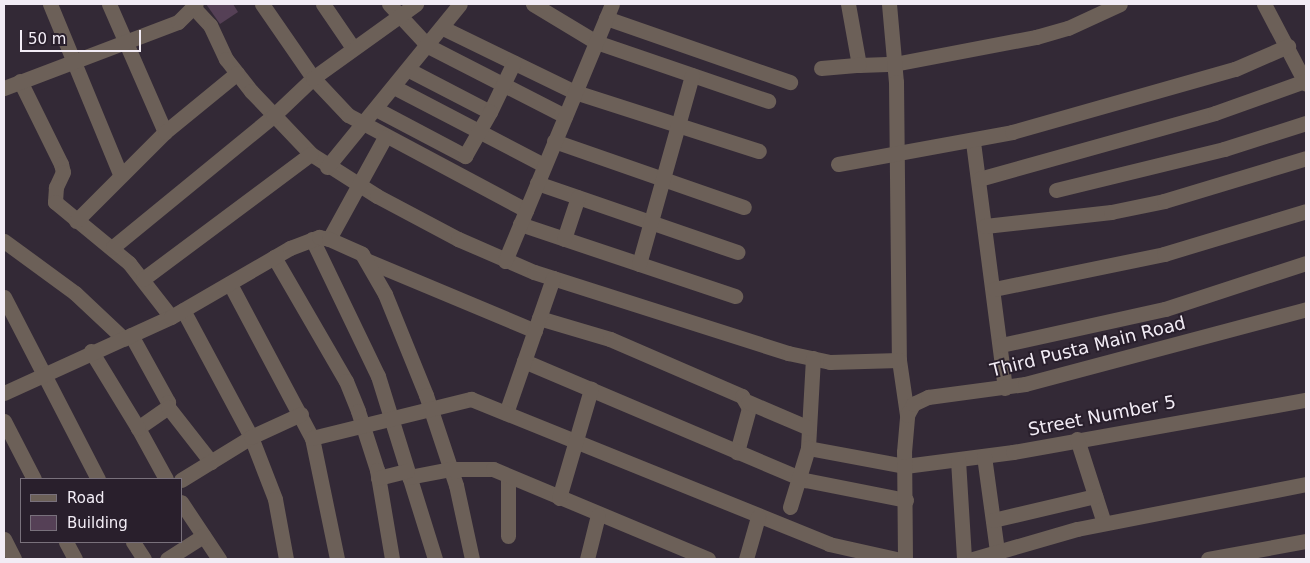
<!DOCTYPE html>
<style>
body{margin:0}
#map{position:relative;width:1310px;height:563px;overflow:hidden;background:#332936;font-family:"DejaVu Sans",sans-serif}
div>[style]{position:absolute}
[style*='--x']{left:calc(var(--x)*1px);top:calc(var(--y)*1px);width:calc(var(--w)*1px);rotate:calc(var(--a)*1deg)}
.building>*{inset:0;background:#554056}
.minor>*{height:15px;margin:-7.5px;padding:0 7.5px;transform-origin:7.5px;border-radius:7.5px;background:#6c6058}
span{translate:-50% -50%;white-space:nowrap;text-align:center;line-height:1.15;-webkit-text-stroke:4px #291f2c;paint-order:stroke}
.street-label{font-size:18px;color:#f2ecf5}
.frame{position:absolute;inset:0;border:5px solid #f2ecf5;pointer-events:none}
.legend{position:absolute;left:20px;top:478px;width:162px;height:65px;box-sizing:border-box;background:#291f2c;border:1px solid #79717c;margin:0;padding:6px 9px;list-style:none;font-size:15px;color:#f2ecf5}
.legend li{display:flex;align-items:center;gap:10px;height:25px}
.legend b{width:25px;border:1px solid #79717c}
.scale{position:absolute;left:20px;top:30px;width:121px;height:22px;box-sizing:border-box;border:2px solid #f2ecf5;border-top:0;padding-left:6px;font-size:15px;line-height:18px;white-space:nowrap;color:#f2ecf5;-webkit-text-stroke:4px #291f2c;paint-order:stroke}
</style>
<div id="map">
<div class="building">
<i style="clip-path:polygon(206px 4px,233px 4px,238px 12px,220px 24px)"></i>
</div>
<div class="minor">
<i style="--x:50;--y:4;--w:184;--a:67.6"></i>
<i style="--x:109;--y:4;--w:140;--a:66.4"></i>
<i style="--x:262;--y:4;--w:90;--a:55.4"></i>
<i style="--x:313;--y:78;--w:51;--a:46.6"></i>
<i style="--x:348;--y:115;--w:202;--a:28.1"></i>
<i style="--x:323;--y:4;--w:53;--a:55.7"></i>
<i style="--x:389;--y:4;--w:57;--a:47.1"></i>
<i style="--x:428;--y:46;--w:154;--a:27.1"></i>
<i style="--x:533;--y:4;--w:74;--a:31.1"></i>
<i style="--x:596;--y:42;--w:182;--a:18.9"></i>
<i style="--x:848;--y:4;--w:62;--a:79.8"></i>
<i style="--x:859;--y:65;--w:35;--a:-2"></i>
<i style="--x:894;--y:64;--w:145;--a:-10.8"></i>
<i style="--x:1036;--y:37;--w:33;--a:-16"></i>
<i style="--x:1068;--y:28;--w:57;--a:-24.8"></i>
<i style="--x:889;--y:4;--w:78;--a:84.9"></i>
<i style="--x:896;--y:82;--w:278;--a:89.4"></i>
<i style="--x:899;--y:360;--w:56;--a:81.7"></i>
<i style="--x:1264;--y:4;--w:90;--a:62.3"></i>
<i style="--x:194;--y:8;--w:23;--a:47"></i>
<i style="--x:210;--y:25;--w:38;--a:65"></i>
<i style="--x:226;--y:59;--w:41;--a:52"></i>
<i style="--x:251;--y:91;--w:87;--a:46.4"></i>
<i style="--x:311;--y:154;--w:78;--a:32.5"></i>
<i style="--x:377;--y:196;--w:92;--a:28"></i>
<i style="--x:458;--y:239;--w:83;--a:23.5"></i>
<i style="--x:534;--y:272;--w:267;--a:17.7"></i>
<i style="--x:788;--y:353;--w:43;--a:12.1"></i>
<i style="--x:830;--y:362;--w:69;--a:-1.7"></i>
<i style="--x:606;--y:18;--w:195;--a:19.2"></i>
<i style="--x:443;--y:28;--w:147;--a:25.9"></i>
<i style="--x:575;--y:92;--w:193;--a:17.8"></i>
<i style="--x:821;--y:68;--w:38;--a:-5"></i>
<i style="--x:409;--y:70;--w:91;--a:27.4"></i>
<i style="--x:490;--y:112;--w:55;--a:-64.4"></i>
<i style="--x:20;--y:81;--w:93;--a:63.7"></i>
<i style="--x:61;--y:164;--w:8;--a:76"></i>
<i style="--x:63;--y:172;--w:17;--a:115"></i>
<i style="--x:56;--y:187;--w:15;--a:94"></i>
<i style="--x:55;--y:202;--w:96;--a:39.5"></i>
<i style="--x:129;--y:263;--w:68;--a:52.1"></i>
<i style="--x:394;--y:87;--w:169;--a:27.5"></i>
<i style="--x:4;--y:88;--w:186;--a:-20.8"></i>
<i style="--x:178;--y:22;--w:25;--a:-45"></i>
<i style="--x:376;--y:109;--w:101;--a:27.8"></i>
<i style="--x:465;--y:156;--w:51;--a:-60.4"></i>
<i style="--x:554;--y:141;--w:201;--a:19.2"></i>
<i style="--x:973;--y:142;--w:248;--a:82.6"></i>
<i style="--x:838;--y:164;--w:177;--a:-10.4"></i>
<i style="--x:1012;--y:132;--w:232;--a:-15.8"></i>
<i style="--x:1235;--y:69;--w:58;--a:-23.5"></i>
<i style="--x:327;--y:167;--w:210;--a:-50.8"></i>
<i style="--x:979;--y:179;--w:245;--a:-15.6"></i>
<i style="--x:1215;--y:113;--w:96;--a:-19.6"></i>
<i style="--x:537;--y:183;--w:212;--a:19"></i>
<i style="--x:1056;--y:190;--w:173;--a:-13.7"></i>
<i style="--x:1224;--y:149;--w:86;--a:-17.6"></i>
<i style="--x:76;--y:221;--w:126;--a:-45"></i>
<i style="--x:165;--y:132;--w:93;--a:-39.3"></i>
<i style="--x:520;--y:224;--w:227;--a:18.5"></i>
<i style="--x:985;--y:226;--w:127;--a:-6.3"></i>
<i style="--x:1111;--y:212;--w:54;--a:-11.7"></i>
<i style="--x:1164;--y:201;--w:148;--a:-16.8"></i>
<i style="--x:312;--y:239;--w:152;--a:64.3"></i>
<i style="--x:378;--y:376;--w:192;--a:72.7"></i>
<i style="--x:329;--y:239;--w:116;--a:-61.2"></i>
<i style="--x:564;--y:239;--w:44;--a:-71.6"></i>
<i style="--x:4;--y:241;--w:88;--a:36.2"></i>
<i style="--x:75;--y:293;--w:67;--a:43.2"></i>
<i style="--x:113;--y:247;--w:207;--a:-39.3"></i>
<i style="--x:273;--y:116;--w:55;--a:-43.5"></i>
<i style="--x:313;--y:78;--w:127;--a:-35.7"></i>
<i style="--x:274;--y:257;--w:143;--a:59.9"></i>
<i style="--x:346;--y:381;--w:32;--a:68"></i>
<i style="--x:358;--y:411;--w:62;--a:72.1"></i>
<i style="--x:377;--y:470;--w:90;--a:80.4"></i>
<i style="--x:368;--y:261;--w:181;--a:22.7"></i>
<i style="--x:505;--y:261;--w:278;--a:-67.4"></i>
<i style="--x:639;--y:264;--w:196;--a:-74.3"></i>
<i style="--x:143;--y:279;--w:209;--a:-36.7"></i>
<i style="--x:230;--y:284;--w:174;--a:62"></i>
<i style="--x:312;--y:438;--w:124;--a:78.3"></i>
<i style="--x:994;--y:289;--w:174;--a:-11.6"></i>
<i style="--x:1164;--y:254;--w:148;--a:-16.8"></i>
<i style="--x:4;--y:297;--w:205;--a:62.7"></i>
<i style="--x:183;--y:310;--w:144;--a:61.8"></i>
<i style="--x:251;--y:437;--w:66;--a:68.8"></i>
<i style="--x:275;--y:499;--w:61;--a:79.6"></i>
<i style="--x:539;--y:318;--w:74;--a:16.5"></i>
<i style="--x:610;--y:339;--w:144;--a:23.4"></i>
<i style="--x:742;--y:396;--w:14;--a:60"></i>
<i style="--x:749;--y:408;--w:46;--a:105.3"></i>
<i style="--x:131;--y:335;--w:77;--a:61.1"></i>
<i style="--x:168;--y:402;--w:5;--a:90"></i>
<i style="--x:168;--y:407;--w:37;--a:145"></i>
<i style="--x:138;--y:428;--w:58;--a:61.2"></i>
<i style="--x:1001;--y:345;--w:168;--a:-12.4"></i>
<i style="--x:1165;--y:309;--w:148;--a:-18.1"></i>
<i style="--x:91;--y:351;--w:90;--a:58.6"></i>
<i style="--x:813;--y:358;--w:90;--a:93.2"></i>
<i style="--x:808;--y:448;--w:99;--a:10.5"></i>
<i style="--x:905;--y:466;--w:109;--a:-7.4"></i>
<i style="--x:1013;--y:452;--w:298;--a:-10.1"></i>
<i style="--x:524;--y:361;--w:305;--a:23"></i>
<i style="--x:805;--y:480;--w:103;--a:11.2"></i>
<i style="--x:4;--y:393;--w:183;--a:-24.5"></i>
<i style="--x:171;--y:317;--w:138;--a:-30.1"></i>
<i style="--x:290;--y:248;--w:31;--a:-21"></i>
<i style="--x:319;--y:237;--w:10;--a:11"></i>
<i style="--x:329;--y:239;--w:36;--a:24"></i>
<i style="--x:362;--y:254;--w:46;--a:60.1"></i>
<i style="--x:385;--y:294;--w:109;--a:67.9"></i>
<i style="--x:426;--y:395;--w:95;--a:71.6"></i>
<i style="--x:456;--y:485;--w:76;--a:77.8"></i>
<i style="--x:748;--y:402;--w:66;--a:23.1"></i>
<i style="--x:168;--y:407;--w:70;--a:52"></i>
<i style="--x:506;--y:413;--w:143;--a:-70.8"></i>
<i style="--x:4;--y:421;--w:65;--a:62.7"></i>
<i style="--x:312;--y:438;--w:164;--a:-13.8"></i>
<i style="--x:471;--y:399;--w:386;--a:22"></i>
<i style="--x:829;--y:544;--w:69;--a:12.6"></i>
<i style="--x:1077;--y:439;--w:88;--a:72.2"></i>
<i style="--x:984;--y:456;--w:96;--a:82.2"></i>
<i style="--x:958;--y:460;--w:99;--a:86.5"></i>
<i style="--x:508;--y:476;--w:60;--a:90"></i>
<i style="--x:409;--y:477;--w:43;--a:-10.8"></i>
<i style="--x:451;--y:469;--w:42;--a:0"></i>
<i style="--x:493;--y:469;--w:233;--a:22.7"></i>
<i style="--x:378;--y:478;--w:30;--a:-14"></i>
<i style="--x:181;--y:480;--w:82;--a:-31.6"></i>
<i style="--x:251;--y:437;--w:55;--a:-24.7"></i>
<i style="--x:559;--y:498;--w:114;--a:-73.6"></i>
<i style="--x:181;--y:502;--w:69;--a:56.3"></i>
<i style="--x:790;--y:507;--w:62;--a:-73"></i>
<i style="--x:993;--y:520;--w:105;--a:-13.2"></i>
<i style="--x:4;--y:539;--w:22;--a:63"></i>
<i style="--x:66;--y:542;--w:19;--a:62"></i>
<i style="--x:133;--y:542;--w:20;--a:57"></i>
<i style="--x:167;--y:559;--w:43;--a:-32.6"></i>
<i style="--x:587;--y:559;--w:45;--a:-76"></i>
<i style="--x:746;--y:559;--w:44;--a:-74.1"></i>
<i style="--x:905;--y:559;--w:107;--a:-90.5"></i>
<i style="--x:904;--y:452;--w:37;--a:-85"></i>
<i style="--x:907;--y:415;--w:13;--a:-61"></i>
<i style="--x:913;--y:404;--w:17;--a:-25"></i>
<i style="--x:928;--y:397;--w:98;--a:-7.6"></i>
<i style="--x:1025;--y:384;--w:291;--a:-14.9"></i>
<i style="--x:973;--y:559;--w:108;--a:-16.1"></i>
<i style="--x:1077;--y:529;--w:233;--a:-11.1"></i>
<i style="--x:1208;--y:559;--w:100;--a:-10.4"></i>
</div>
<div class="street-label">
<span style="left:1088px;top:347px;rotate:-14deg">Third Pusta Main Road</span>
<span style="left:1102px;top:416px;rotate:-11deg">Street Number 5</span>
</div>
<div class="frame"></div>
<ul class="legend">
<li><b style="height:6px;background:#6c6058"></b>Road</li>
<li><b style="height:14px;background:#554056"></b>Building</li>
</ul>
<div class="scale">50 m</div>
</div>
